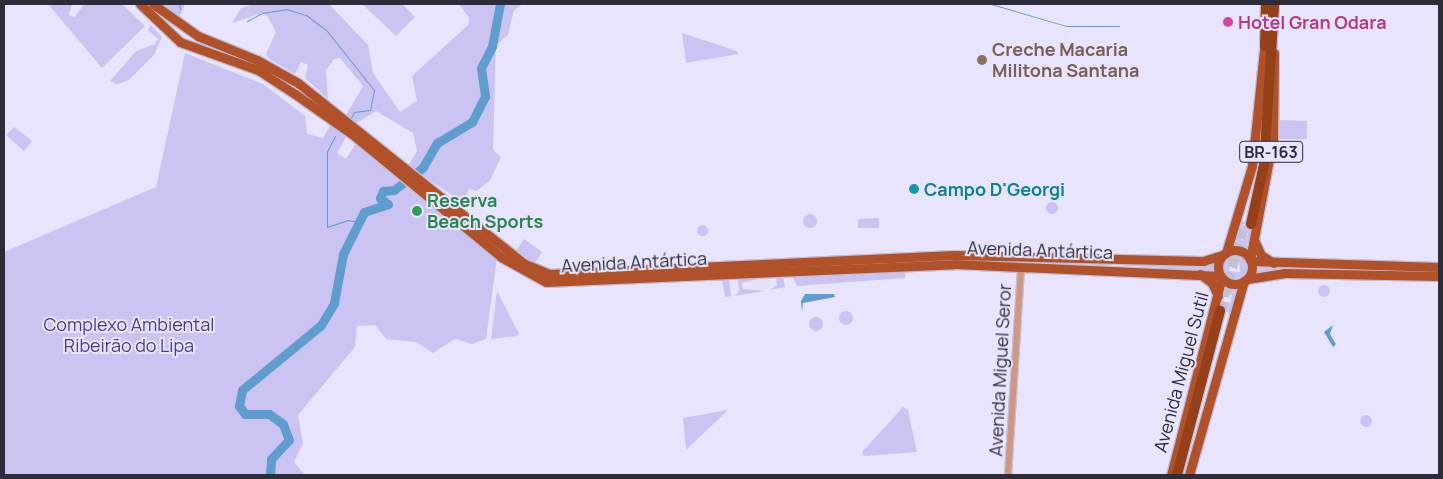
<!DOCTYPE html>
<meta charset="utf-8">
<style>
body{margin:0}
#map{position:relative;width:1443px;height:479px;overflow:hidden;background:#e8e4fd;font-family:Manrope,sans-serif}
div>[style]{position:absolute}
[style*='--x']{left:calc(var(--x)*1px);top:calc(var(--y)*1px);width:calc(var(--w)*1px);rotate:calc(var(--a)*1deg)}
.green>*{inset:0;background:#cbc3f1}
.round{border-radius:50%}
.water>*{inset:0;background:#5f9dcf}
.stream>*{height:1px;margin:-0.5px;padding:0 0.5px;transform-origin:0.5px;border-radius:0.5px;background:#5f9dcf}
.river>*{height:9px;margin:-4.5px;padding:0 4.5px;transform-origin:4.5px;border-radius:4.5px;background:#5f9dcf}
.highway-tunnel>*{height:10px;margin-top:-5px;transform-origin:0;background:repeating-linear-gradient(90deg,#c3bfd6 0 10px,transparent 0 15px)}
.roads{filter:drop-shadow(1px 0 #c3bfd6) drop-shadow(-1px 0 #c3bfd6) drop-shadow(0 1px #c3bfd6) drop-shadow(0 -1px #c3bfd6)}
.minor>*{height:6px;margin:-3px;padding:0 3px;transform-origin:3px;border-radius:3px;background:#ce9984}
.major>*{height:9px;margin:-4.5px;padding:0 4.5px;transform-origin:4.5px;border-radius:4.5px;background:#b0512a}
.major>.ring{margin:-4.5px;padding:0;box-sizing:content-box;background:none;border:9px solid #b0512a;border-radius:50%}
.highway>*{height:10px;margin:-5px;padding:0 5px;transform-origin:5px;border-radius:5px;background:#96401a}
.dots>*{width:14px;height:14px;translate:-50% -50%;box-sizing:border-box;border:2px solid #e8e4fd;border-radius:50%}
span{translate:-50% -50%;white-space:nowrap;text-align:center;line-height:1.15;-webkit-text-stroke:4px #e8e4fd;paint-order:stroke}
.shield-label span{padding:1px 4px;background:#e8e4fd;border:1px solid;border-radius:4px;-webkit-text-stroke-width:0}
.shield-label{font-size:16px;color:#2e2c38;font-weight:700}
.hotel-label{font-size:18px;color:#b23c85;font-weight:700}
.left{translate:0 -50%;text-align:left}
.education-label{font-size:18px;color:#785e54;font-weight:700}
.culture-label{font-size:18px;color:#0d838f;font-weight:700}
.leisure-label{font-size:18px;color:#27864d;font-weight:700}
.street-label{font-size:18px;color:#2e2c38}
.park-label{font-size:18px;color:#503a8b}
.frame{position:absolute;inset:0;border:5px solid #2e2c38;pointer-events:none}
</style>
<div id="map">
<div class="green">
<i style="clip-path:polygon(48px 4px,72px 4px,69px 15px,75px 17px,84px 4px,122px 4px,145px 26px,102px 68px)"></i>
<i style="clip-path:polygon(161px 4px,185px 4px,179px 18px)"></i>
<i style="clip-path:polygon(254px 4px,329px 4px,368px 45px,373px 73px,400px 112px,417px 101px,412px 76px,468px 25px,469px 18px,459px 4px,523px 4px,514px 10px,508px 35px,496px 45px,493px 150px,501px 157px,490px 180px,477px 191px,469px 189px,464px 203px,408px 166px,417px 151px,413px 133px,376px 111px,354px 125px,345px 117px,363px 86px,340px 58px,334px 59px,326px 70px,328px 99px,305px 78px,308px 65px,301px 62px,295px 74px,268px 58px,266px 54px,276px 32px,268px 17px,262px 13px,232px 23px,241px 8px)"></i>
<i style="clip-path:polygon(362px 4px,402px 4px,415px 17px,396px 36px)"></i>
<i style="clip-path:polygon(151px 25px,162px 37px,154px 55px,129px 80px,117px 84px,110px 81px,136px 51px,155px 44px,158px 39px,148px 30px)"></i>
<i style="clip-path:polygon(682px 33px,737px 51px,738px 54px,686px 63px)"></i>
<i style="clip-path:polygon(185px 53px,263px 84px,305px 116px,307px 134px,323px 138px,333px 121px,348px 134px,337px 153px,346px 159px,357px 141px,497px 258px,486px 339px,472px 344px,455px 339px,433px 353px,416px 342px,386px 339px,375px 325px,357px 326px,355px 347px,298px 415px,303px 444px,294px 462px,305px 475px,4px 475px,4px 252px,156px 187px)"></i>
<i style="clip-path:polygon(1280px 120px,1307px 121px,1307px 139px,1279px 139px)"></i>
<i style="clip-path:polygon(14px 127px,32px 141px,24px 151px,6px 135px)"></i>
<i class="round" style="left:1046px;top:202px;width:12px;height:12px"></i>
<i class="round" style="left:803px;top:214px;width:14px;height:14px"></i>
<i style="clip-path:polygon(evenodd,1243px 216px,1243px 225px,1253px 224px,1246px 250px,1233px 247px,1243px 216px,1242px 230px,1248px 234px,1244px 241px,1237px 237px,1242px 230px)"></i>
<i style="clip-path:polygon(879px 218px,879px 228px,858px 228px,858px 219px)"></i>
<i class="round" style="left:696.5px;top:224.5px;width:11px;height:11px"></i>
<i style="clip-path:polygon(524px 239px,542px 252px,534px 264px,516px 251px)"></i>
<i style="clip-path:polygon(evenodd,1235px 253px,1243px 256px,1248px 266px,1245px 275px,1233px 280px,1221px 267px,1224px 259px,1235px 253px,1230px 261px,1239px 261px,1240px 272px,1229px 271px,1230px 261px)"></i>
<i style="clip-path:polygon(1093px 263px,1196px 266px,1217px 263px,1215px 272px)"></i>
<i style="clip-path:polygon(1256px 264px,1439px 271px,1439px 273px,1256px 274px)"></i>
<i style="clip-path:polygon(906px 269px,905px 278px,797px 286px,793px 277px)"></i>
<i style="clip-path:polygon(783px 276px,785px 287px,770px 290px,777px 285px,776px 278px,769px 277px)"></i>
<i style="clip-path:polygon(763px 277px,764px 282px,762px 278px,742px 283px,743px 289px,765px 291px,734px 296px,739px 292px,738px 280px,732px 279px)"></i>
<i style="clip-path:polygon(722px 280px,729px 280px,731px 296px,725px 297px)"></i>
<i style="clip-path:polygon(evenodd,1224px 280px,1240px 283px,1230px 321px,1228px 312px,1219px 310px,1224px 280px,1225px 293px,1232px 295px,1230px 303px,1223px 301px,1225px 293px)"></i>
<i class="round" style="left:1318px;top:285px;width:12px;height:12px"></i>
<i style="clip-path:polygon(497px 291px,519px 334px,517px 336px,491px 339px)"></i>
<i class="round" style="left:839px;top:311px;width:14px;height:14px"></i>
<i class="round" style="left:809px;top:317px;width:14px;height:14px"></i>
<i style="clip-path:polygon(903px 407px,908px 410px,917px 452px,864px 456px,862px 452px)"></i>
<i style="clip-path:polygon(728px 410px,686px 450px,683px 418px)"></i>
<i class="round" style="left:1360px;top:415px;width:12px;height:12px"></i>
</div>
<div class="water">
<i style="clip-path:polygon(805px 294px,834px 294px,835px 297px,803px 303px,802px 312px,801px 301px)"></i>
<i style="clip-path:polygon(1333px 325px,1330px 334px,1336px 344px,1333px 347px,1324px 332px)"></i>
</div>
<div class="stream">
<i style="--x:179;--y:4;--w:5;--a:79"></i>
<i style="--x:991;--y:4;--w:78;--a:16.3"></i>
<i style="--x:1066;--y:26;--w:53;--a:0"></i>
<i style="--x:247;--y:21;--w:17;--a:-28"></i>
<i style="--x:262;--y:13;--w:24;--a:-9"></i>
<i style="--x:286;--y:9;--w:21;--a:17"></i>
<i style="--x:306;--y:15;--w:26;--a:37"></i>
<i style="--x:327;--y:31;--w:75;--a:51.5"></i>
<i style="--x:374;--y:90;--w:20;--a:101"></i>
<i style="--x:370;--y:110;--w:16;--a:173"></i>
<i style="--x:354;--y:112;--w:9;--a:117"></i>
<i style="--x:335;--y:136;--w:18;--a:117"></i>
<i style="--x:327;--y:152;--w:75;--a:90"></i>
<i style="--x:327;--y:227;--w:21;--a:-19"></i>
<i style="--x:347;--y:220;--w:13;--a:9"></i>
</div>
<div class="river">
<i style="--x:270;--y:475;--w:16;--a:-86"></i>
<i style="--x:271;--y:459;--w:26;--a:-47"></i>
<i style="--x:289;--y:440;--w:17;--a:-111"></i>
<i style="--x:283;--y:424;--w:17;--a:-144"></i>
<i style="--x:269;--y:414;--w:24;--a:180"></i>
<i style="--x:245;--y:414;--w:10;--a:-127"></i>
<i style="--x:239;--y:406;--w:16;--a:-79"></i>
<i style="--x:242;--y:390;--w:102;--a:-39.4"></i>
<i style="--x:321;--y:325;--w:26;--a:-59"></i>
<i style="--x:334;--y:303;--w:50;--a:-79.6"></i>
<i style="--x:343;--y:254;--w:47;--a:-63.4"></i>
<i style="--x:364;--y:212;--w:25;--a:-18"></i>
<i style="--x:388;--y:204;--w:10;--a:-143"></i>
<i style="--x:380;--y:198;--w:8;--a:-67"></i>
<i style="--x:383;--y:191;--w:11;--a:-5"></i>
<i style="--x:394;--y:190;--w:37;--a:-38"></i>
<i style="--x:423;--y:167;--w:28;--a:-60"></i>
<i style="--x:437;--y:143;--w:41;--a:-31"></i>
<i style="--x:472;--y:122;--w:29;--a:-63"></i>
<i style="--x:485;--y:96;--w:28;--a:-98"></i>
<i style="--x:481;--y:68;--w:25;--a:-63"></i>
<i style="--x:492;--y:46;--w:43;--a:-79.2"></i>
</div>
<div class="highway-tunnel">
<i style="--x:1220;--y:311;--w:92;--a:-74.3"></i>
</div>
<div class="roads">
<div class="minor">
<i style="--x:1008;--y:475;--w:208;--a:-86.4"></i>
</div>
<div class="major">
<i style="--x:140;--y:4;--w:55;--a:43.5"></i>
<i style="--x:180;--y:42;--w:83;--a:19.7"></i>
<i style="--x:258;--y:70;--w:44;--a:33"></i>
<i style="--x:295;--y:94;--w:70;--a:35.1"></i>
<i style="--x:352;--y:134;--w:193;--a:39.5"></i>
<i style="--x:501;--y:257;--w:51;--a:29.1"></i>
<i style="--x:546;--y:282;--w:409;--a:-2.5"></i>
<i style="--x:955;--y:264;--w:266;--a:2.6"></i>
<i style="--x:153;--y:4;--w:55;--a:35.4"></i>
<i style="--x:198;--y:36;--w:64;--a:22.1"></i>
<i style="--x:257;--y:60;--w:47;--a:29.3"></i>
<i style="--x:298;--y:83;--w:290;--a:38.6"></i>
<i style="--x:525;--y:264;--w:27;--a:22"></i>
<i style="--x:550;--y:274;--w:404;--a:-2.7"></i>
<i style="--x:954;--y:255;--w:249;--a:1.4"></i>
<i style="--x:1203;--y:261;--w:21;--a:-17"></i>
<i style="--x:1254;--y:240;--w:17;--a:65"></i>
<i style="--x:1261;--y:255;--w:15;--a:32"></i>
<i class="ring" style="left:1218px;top:250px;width:25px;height:25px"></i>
<i style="--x:1226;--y:253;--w:91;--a:-73.4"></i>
<i style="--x:1252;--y:166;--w:126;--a:-84.1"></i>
<i style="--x:1250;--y:260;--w:124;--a:-79.3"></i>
<i style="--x:1273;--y:138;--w:85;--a:-89.3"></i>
<i style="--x:1251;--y:261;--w:188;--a:1.8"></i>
<i style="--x:1200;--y:274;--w:15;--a:37"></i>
<i style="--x:1212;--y:283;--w:14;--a:65"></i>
<i style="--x:1247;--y:279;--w:37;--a:-9"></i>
<i style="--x:1284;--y:273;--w:155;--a:1.1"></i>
<i style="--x:1171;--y:475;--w:204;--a:-75.6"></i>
<i style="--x:1189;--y:475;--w:202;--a:-74.2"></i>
</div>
<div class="highway">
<i style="--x:1265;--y:46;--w:42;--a:-88.6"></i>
<i style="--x:1251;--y:224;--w:60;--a:-77.6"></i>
<i style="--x:1264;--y:165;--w:161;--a:-86.4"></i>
<i style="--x:1177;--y:475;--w:170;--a:-75.3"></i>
</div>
</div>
<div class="dots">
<i style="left:1228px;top:22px;background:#d1479c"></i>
<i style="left:982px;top:60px;background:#8d6e63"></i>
<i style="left:914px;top:189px;background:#0f9aa8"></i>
<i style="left:417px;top:211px;background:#2e9e5b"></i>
</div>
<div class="shield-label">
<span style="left:1271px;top:152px">BR-163</span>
</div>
<div class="hotel-label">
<span class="left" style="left:1238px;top:22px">Hotel Gran Odara</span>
</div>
<div class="education-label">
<span class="left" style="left:992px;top:60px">Creche Macaria<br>Militona Santana</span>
</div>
<div class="culture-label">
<span class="left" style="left:924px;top:189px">Campo D'Georgi</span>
</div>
<div class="leisure-label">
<span class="left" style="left:427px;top:211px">Reserva<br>Beach Sports</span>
</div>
<div class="street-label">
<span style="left:1040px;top:250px;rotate:2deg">Avenida Antártica</span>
<span style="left:634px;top:262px;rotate:-3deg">Avenida Antártica</span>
<span style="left:1000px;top:370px;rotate:-87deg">Avenida Miguel Seror</span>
<span style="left:1181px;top:372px;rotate:-75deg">Avenida Miguel Sutil</span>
</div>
<div class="park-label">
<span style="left:129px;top:335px">Complexo Ambiental<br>Ribeirão do Lipa</span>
</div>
<div class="frame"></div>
</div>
